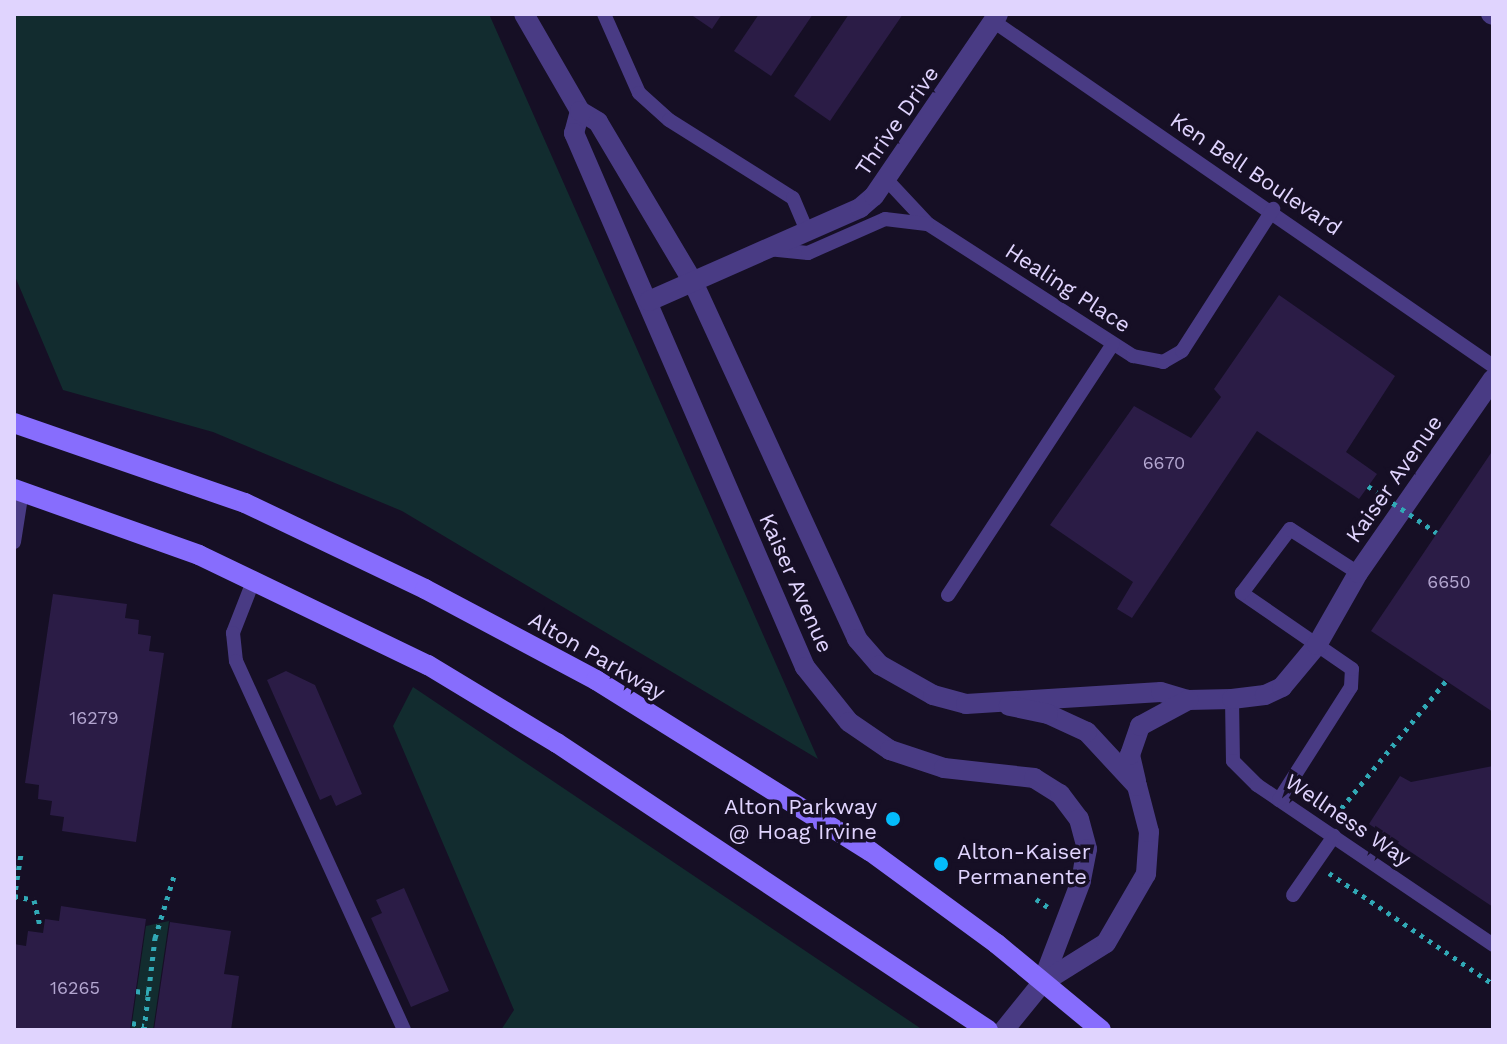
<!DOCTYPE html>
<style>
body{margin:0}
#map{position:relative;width:1507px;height:1044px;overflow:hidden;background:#160f25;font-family:"Work Sans",sans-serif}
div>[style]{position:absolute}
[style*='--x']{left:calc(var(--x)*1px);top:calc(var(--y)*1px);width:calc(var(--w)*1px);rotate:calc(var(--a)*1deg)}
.green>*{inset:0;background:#122c2f}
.building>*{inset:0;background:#2b1c46}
.path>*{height:5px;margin-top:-2.5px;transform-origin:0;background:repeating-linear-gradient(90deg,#31a9b6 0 4px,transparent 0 10px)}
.service>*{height:14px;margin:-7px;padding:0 7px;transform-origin:7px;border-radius:7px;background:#493b84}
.minor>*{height:20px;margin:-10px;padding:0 10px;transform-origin:10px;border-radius:10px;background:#493b84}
.secondary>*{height:20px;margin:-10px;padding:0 10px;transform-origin:10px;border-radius:10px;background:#876dfd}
.path-bridge>*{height:5px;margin-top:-2.5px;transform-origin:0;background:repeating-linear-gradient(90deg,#31a9b6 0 4px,transparent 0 10px)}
.dots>*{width:22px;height:22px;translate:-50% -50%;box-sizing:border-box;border:4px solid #160f25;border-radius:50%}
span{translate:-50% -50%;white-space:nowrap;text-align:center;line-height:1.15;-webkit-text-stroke:7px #160f25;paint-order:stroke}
.number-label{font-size:18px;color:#b3a6d0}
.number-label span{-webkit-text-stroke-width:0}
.street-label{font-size:22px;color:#e0d4fe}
.poi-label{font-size:22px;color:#e0d4fe}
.right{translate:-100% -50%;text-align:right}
.left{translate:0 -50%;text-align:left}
.frame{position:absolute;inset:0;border:16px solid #e0d4fe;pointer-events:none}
</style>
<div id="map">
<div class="green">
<i style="clip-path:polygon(14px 14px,489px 14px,818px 759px,402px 511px,213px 432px,63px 390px,14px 274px)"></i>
<i style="clip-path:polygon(413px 687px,920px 1028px,918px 1030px,501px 1030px,514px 1010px,393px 726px)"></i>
<i style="clip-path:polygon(169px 921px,153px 1030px,131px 1030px,146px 926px)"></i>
</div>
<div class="building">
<i style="clip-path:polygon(690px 14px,722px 14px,712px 29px)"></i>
<i style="clip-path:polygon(759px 14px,813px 14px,771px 76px,734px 51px)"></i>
<i style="clip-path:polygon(849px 14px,903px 14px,830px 121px,794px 96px)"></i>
<i style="clip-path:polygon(1279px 295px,1395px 376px,1346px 452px,1377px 474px,1359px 499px,1257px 431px,1132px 618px,1117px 609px,1133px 582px,1050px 525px,1134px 406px,1191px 438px,1221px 397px,1214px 389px)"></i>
<i style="clip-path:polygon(1493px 450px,1493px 712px,1371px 631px)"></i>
<i style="clip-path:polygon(53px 594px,127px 604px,125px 618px,139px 620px,138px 634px,151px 636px,149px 651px,164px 653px,136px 842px,62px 831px,64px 817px,50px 815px,52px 801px,38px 799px,39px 785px,25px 783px)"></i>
<i style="clip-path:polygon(286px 671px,315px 685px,362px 794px,336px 806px,331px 795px,320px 800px,267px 680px)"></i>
<i style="clip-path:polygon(1493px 766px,1493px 907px,1369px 824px,1400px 776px,1411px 782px)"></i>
<i style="clip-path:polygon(404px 888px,449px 991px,411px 1007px,371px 918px,382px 913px,376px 900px)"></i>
<i style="clip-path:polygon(61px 906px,146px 919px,130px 1030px,14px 1030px,14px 944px,26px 946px,28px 931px,43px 933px,45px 919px,59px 921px)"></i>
<i style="clip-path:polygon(170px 922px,231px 931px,224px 974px,239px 976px,231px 1030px,154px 1030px)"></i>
</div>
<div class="path">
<i style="--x:1335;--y:816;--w:175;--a:-50.6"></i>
<i style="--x:1329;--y:873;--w:198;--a:34.1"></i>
<i style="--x:14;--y:896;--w:20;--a:11"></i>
<i style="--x:34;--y:900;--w:27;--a:77"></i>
<i style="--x:14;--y:899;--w:46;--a:-81.2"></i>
<i style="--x:1036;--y:899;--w:14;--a:34"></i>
<i style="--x:136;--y:991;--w:13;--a:9"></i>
<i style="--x:132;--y:1023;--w:12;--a:14"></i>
<i style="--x:144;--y:1030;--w:93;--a:-83.2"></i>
<i style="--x:155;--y:938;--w:65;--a:-73"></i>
</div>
<div class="service">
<i style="--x:604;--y:14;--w:86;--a:66.1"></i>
<i style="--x:639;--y:93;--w:40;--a:42"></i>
<i style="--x:669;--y:120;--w:146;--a:32.2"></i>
<i style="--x:793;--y:198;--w:36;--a:67"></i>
<i style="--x:993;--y:21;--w:607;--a:34.61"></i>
<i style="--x:885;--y:178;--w:63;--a:46.9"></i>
<i style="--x:928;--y:224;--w:244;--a:32.8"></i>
<i style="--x:1133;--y:356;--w:31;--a:11"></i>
<i style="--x:1163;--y:362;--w:22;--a:-30"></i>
<i style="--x:1182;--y:351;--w:169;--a:-57.3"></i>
<i style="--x:768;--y:249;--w:40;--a:5.7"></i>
<i style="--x:808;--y:253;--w:84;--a:-23.8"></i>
<i style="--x:885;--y:219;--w:42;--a:6.8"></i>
<i style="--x:14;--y:542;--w:52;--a:-81.1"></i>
<i style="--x:254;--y:579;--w:58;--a:111.3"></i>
<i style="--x:233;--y:633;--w:28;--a:84"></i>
<i style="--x:236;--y:661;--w:405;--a:65.5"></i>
<i style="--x:948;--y:595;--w:300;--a:-56.7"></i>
<i style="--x:1232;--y:699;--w:62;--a:89.1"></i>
<i style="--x:1233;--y:761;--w:34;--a:45"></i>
<i style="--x:1257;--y:785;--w:285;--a:34.1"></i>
<i style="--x:1279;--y:800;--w:134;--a:-57.5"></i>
<i style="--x:1351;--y:687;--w:18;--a:-87"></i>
<i style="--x:1352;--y:669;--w:134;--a:-145.4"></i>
<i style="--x:1242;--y:593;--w:80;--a:-53.1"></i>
<i style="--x:1290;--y:529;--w:81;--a:32.9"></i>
<i style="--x:1293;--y:895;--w:72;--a:-55.2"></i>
</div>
<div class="minor">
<i style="--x:524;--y:14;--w:112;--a:60"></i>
<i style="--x:580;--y:111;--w:23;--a:105"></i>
<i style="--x:574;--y:133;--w:582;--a:66.61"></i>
<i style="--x:805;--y:667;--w:70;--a:51.3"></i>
<i style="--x:849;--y:722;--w:50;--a:34.3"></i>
<i style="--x:890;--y:750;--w:57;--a:18.4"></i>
<i style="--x:944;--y:768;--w:91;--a:6.3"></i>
<i style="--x:1034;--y:778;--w:31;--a:32"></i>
<i style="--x:1060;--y:794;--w:31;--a:53"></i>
<i style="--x:1079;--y:819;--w:31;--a:75"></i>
<i style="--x:1087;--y:849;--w:33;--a:101"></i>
<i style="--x:1081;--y:881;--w:109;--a:110.9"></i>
<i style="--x:1491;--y:14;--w:2;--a:27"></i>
<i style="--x:580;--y:111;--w:21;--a:31"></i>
<i style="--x:598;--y:122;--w:186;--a:59.3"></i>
<i style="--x:693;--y:282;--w:393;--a:65.3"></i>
<i style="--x:857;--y:639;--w:35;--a:49"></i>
<i style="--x:880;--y:665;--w:61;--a:29.5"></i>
<i style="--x:933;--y:695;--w:34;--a:15"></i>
<i style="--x:966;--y:704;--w:195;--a:-3.5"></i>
<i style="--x:1161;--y:692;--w:28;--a:17"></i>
<i style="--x:1188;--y:700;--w:44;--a:-1.3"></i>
<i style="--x:1232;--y:699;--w:33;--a:-7"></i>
<i style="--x:1265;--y:695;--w:19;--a:-25"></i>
<i style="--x:1282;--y:687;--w:55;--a:-50.2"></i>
<i style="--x:1317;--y:645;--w:83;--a:-60.3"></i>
<i style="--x:1358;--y:573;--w:236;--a:-55.2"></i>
<i style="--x:649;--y:301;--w:231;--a:-23.8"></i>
<i style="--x:860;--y:208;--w:18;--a:-41"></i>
<i style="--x:874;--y:196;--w:220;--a:-55.7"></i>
<i style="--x:1136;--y:781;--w:27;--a:-103"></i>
<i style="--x:1130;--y:755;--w:31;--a:-71"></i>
<i style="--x:1140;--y:726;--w:55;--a:-28.4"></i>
<i style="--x:1004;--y:1030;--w:60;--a:-51"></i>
<i style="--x:1042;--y:983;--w:75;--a:-32"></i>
<i style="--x:1106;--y:943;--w:80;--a:-59.9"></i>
<i style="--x:1146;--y:874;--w:42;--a:-85.9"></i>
<i style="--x:1149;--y:832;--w:48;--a:-104.6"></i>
<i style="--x:1137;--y:786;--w:74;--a:-132.8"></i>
<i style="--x:1087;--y:732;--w:43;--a:-155.2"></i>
<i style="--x:1048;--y:714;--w:40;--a:-168"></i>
</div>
<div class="secondary">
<i style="--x:14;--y:423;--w:244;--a:19.1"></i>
<i style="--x:245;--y:503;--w:199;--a:25.5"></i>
<i style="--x:425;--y:589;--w:194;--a:28"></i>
<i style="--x:596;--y:680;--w:323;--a:32"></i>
<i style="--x:870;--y:851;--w:157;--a:36.2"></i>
<i style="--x:997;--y:944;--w:135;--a:39.6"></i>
<i style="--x:14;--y:489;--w:196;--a:19.6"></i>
<i style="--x:199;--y:555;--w:254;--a:25.7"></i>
<i style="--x:428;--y:665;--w:151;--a:31.2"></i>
<i style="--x:557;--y:743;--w:518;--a:33.66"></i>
</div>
<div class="path-bridge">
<i style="--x:1368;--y:486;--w:83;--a:34.3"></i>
</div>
<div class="dots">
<i style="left:893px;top:819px;background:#04bcfb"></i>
<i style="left:941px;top:864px;background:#04bcfb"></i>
</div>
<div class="number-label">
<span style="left:1164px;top:463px">6670</span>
<span style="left:1449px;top:582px">6650</span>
<span style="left:94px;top:718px">16279</span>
<span style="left:75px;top:988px">16265</span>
</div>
<div class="street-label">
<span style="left:897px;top:121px;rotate:-55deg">Thrive Drive</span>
<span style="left:1256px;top:174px;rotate:34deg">Ken Bell Boulevard</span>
<span style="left:1068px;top:288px;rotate:33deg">Healing Place</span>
<span style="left:1394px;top:479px;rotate:-55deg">Kaiser Avenue</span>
<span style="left:796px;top:583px;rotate:66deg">Kaiser Avenue</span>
<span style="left:597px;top:656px;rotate:30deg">Alton Parkway</span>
<span style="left:1348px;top:820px;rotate:34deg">Wellness Way</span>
</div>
<div class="poi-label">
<span class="right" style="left:877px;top:819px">Alton Parkway<br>@ Hoag Irvine</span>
<span class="left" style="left:957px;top:864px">Alton-Kaiser<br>Permanente</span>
</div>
<div class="frame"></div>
</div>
